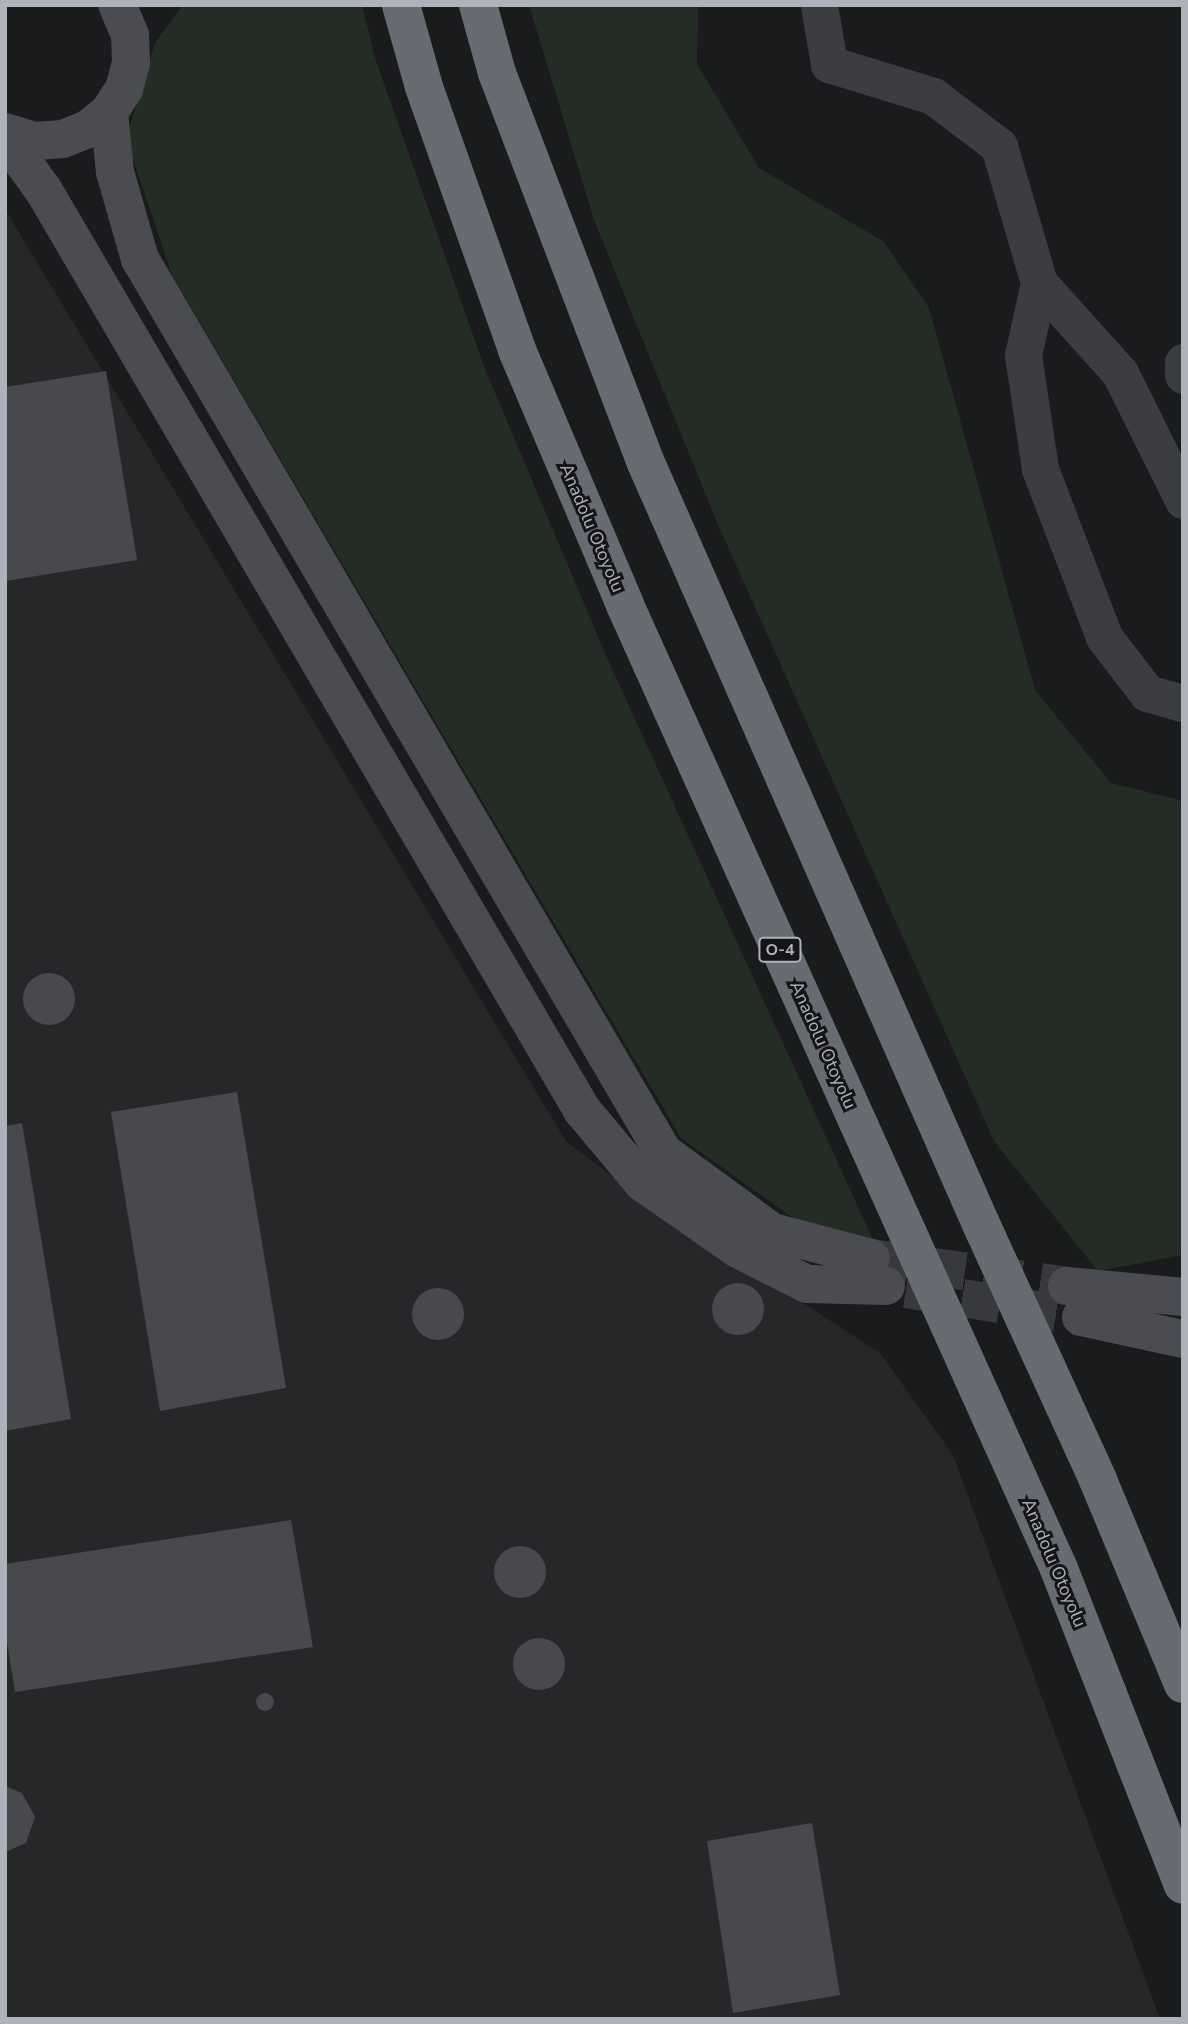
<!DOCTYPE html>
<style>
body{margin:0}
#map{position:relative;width:1188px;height:2024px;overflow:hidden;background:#1a1b1d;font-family:"Nunito Sans",sans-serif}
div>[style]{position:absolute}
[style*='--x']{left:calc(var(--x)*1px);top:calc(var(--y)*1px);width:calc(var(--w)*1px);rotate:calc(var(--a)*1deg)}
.built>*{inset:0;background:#262729}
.green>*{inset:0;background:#242d25}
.building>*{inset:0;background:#47494c}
.round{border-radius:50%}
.secondary-tunnel>*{height:38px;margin-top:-19px;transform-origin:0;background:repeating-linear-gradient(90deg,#38393d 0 38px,transparent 0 57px)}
.street>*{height:37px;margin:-18.5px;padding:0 18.5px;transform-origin:18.5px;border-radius:18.5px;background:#3c3d41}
.secondary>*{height:38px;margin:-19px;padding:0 19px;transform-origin:19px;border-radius:19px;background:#4a4c51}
.highway>*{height:38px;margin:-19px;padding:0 19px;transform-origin:19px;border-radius:19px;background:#686b72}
span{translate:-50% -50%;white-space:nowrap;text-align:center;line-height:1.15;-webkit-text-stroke:6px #151518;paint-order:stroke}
.shield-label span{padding:2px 5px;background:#151518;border:2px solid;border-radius:5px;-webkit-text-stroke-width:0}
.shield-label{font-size:16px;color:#aeb3bb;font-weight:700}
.street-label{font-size:18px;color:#aeb3bb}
.frame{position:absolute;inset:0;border:7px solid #aeb3bb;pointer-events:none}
</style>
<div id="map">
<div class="built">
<i style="clip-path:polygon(5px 209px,566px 1141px,710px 1251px,786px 1292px,880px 1353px,953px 1455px,1160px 2019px,5px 2019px)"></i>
</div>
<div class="green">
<i style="clip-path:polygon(183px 5px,362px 5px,376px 61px,485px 369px,607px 658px,874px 1242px,796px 1220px,681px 1138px,173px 277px,126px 139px,155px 43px)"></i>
<i style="clip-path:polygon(529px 5px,698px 5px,697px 64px,759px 168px,884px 242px,929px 308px,1035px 690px,1111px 783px,1183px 801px,1183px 1255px,1098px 1271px,994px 1141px,716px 520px,594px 220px)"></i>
</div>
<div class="building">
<i style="clip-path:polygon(106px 371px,137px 560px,5px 581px,5px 387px)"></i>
<i class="round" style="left:23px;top:973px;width:52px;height:52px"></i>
<i style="clip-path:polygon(237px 1092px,286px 1388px,160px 1411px,111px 1112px)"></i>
<i style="clip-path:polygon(22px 1123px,71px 1419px,5px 1431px,5px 1126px)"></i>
<i class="round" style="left:712px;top:1283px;width:52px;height:52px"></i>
<i class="round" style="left:412px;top:1288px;width:52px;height:52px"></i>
<i style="clip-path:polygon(291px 1520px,313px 1647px,15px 1692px,5px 1630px,5px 1564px)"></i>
<i class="round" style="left:494px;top:1546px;width:52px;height:52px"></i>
<i class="round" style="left:513px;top:1638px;width:52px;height:52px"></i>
<i class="round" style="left:256px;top:1693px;width:18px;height:18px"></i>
<i style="clip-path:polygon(5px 1786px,22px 1793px,35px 1817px,26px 1843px,5px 1852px)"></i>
<i style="clip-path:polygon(812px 1823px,840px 1995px,733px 2013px,707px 1841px)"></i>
</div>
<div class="secondary-tunnel">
<i style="--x:871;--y:1258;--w:198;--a:8.1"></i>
<i style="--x:906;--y:1289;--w:177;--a:9.1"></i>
</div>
<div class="street">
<i style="--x:819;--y:5;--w:60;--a:80.4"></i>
<i style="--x:829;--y:64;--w:109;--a:17.1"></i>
<i style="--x:933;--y:96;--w:83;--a:37.1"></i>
<i style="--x:999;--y:146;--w:143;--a:73.7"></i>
<i style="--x:1039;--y:283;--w:121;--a:48"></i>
<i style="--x:1120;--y:373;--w:142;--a:63.6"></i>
<i style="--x:1039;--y:283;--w:74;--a:102.5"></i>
<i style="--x:1023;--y:355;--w:115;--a:81.5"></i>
<i style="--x:1040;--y:469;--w:180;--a:69.1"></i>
<i style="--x:1104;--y:637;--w:71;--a:52.5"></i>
<i style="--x:1147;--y:693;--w:37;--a:16"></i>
<i style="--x:1183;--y:362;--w:13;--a:90"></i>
</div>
<div class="secondary">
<i style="--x:109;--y:112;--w:60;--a:84.3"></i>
<i style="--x:115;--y:172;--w:91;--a:74"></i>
<i style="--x:140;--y:259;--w:1035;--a:59.64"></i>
<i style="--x:663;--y:1152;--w:135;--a:36.3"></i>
<i style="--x:772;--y:1232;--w:102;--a:14.7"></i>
<i style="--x:5;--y:132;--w:31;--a:17"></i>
<i style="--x:35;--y:141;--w:28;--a:-4"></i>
<i style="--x:63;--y:139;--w:27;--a:-22"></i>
<i style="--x:88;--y:129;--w:27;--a:-39"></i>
<i style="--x:109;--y:112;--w:27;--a:-57"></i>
<i style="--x:124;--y:89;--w:27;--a:-75"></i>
<i style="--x:131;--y:63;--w:28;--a:-92"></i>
<i style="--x:130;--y:35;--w:33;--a:-113"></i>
<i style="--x:5;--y:137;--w:67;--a:54.2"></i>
<i style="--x:44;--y:191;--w:1065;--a:59.65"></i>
<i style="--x:582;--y:1110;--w:95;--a:50.1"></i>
<i style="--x:643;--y:1183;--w:116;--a:34.8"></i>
<i style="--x:738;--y:1249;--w:77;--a:26.9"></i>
<i style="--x:807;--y:1284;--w:79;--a:1.5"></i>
<i style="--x:1067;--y:1286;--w:117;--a:5.4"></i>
<i style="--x:1081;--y:1317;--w:104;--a:12.2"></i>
</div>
<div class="highway">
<i style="--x:401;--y:5;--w:85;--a:74.3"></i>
<i style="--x:424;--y:87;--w:279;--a:70.5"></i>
<i style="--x:517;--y:350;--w:277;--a:67"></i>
<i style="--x:625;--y:605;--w:1057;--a:65.76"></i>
<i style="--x:1059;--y:1569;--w:339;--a:68.6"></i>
<i style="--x:478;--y:5;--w:71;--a:74.4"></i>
<i style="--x:497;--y:73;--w:417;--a:69.1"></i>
<i style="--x:646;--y:463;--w:831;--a:66.24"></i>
<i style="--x:981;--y:1224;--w:281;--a:65.4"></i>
<i style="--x:1098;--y:1480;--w:221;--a:67.4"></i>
</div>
<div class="shield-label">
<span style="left:780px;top:950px">O-4</span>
</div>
<div class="street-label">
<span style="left:592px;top:528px;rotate:67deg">Anadolu Otoyolu</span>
<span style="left:823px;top:1045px;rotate:66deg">Anadolu Otoyolu</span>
<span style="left:1054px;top:1563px;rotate:67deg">Anadolu Otoyolu</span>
</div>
<div class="frame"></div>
</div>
